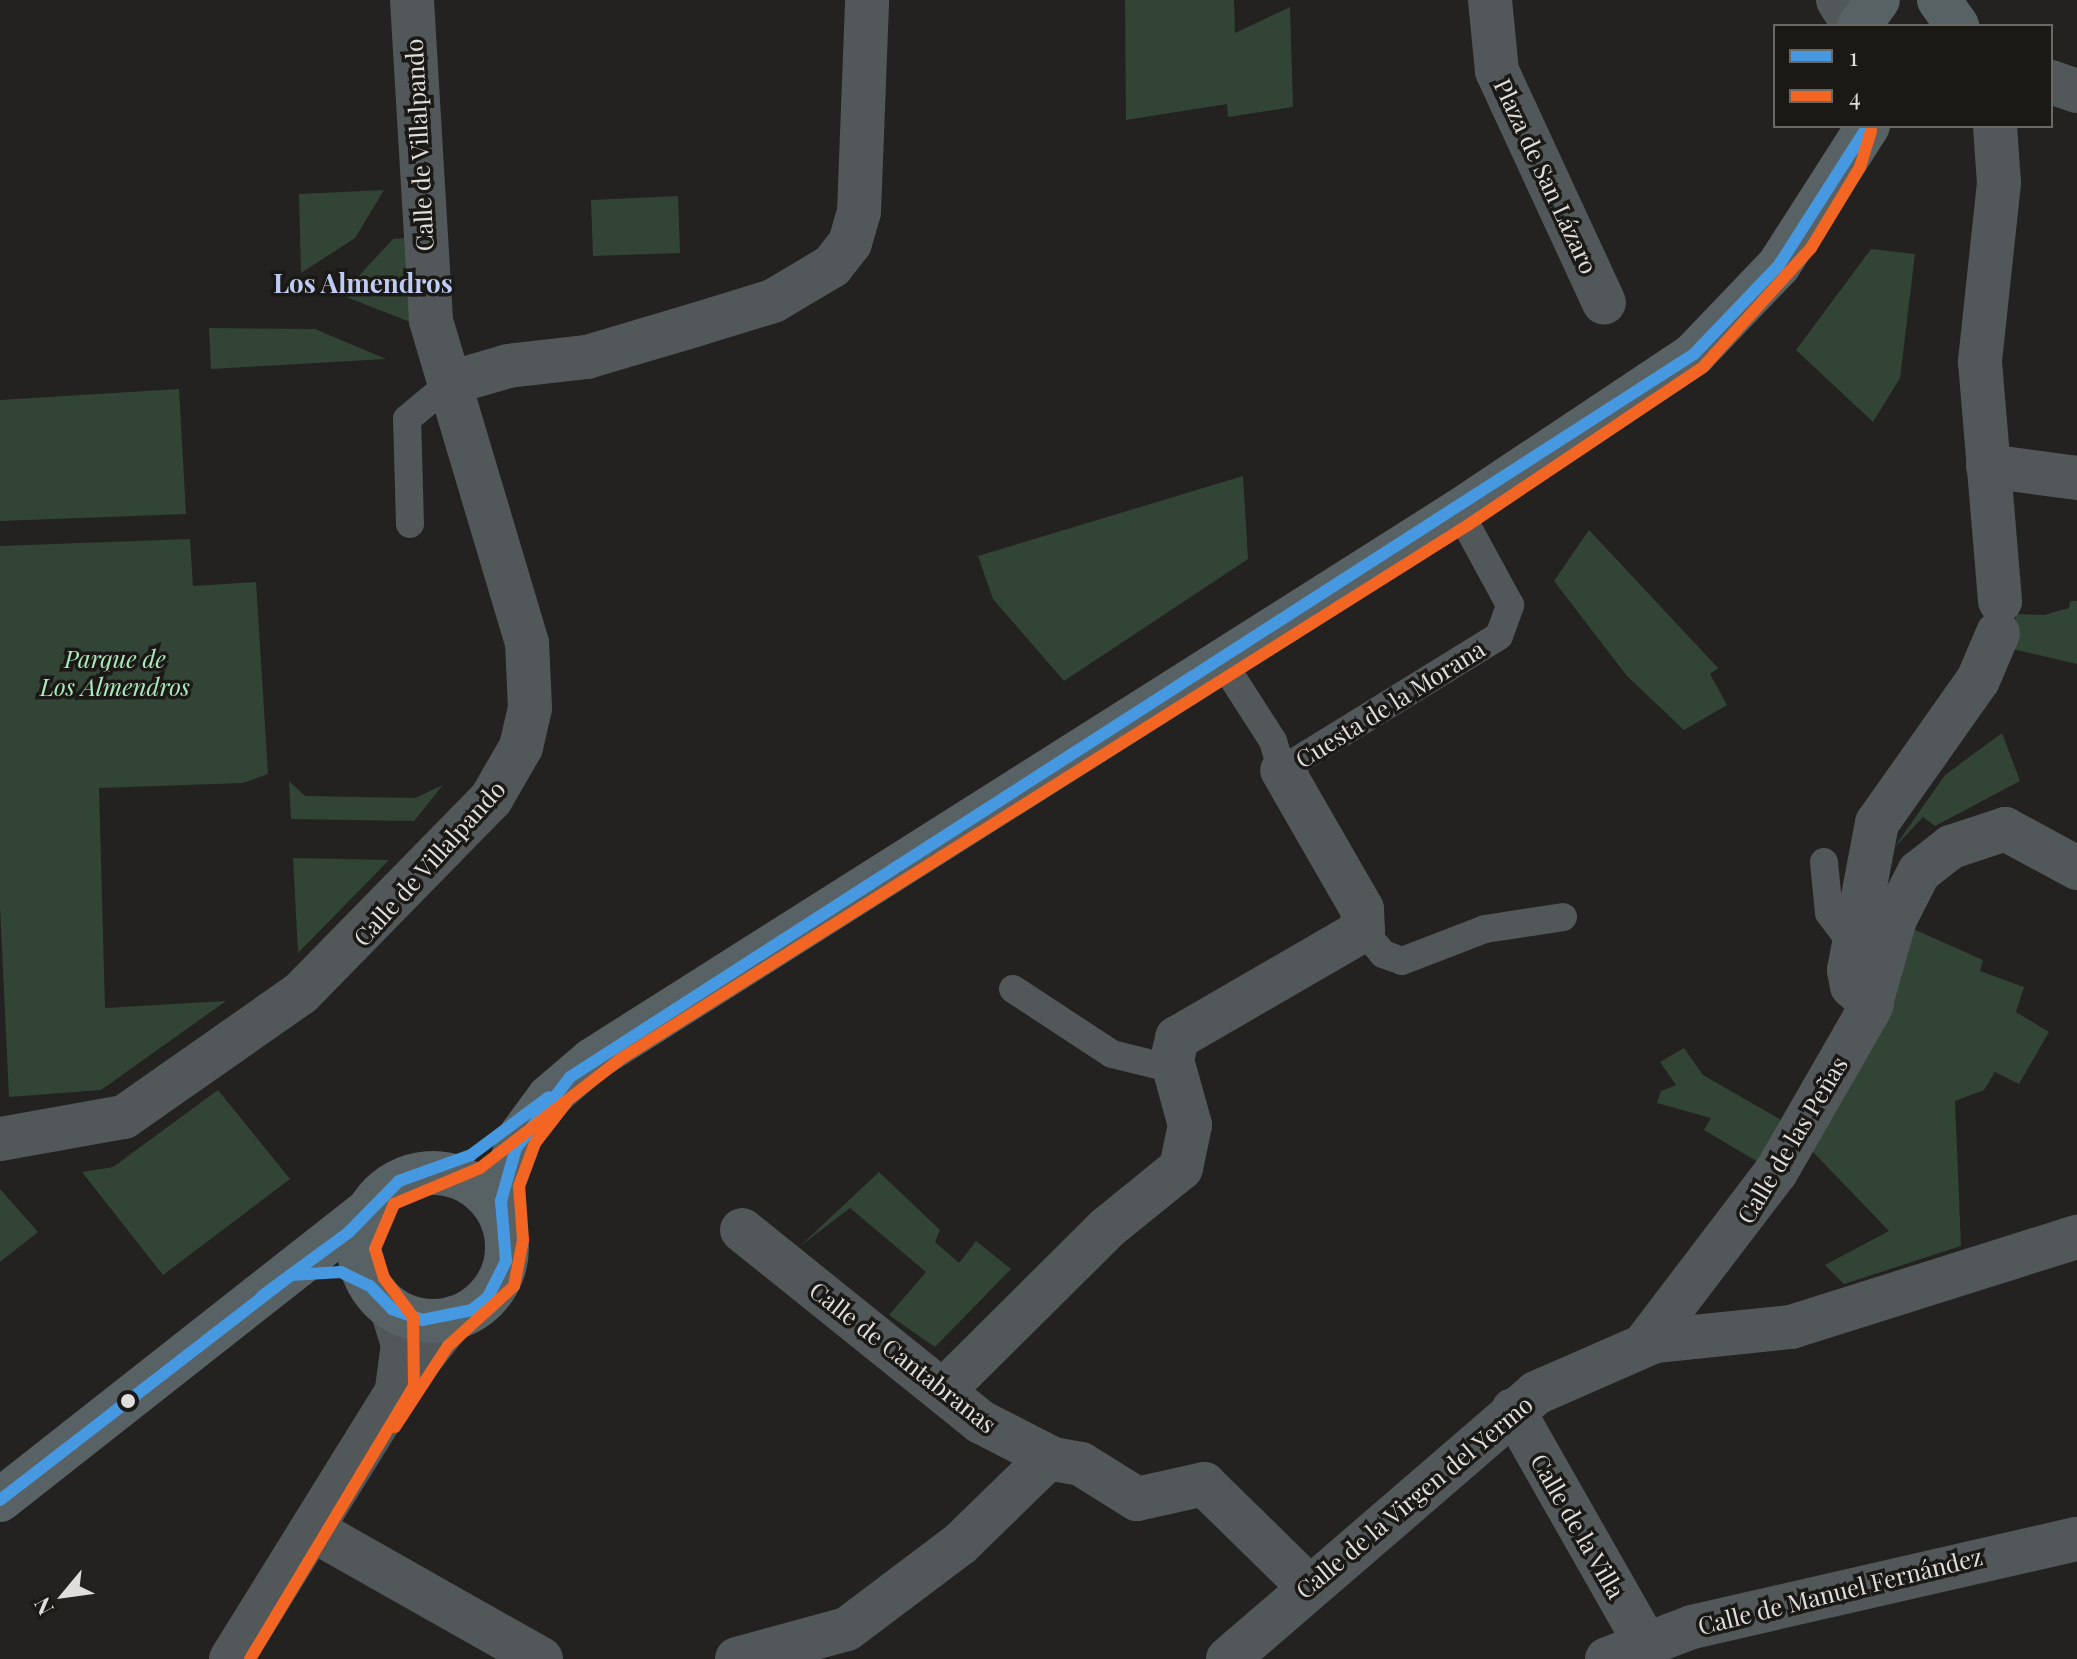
<!DOCTYPE html>
<meta charset="utf-8">
<style>
body{margin:0}
#map{position:relative;width:2077px;height:1659px;overflow:hidden;background:#232220;font-family:"Playfair Display",serif}
div>[style]{position:absolute}
[style*='--x']{left:calc(var(--x)*1px);top:calc(var(--y)*1px);width:calc(var(--w)*1px);rotate:calc(var(--a)*1deg)}
.green>*{inset:0;background:#314436}
.service>*{height:28px;margin:-14px;padding:0 14px;transform-origin:14px;border-radius:14px;background:#525759}
.minor>*{height:44px;margin:-22px;padding:0 22px;transform-origin:22px;border-radius:22px;background:#525759}
.tertiary>*{height:44px;margin:-22px;padding:0 22px;transform-origin:22px;border-radius:22px;background:#525759}
.trunk>*{height:44px;margin:-22px;padding:0 22px;transform-origin:22px;border-radius:22px;background:#586163}
.trunk>.ring{margin:-22px;padding:0;box-sizing:content-box;background:none;border:44px solid #586163;border-radius:50%}
.bus-1>*{height:12px;margin:-6px;padding:0 6px;transform-origin:6px;border-radius:6px;background:#4699e1}
.bus-2>*{height:12px;margin:-6px;padding:0 6px;transform-origin:6px;border-radius:6px;background:#f26522}
.dots>*{width:22px;height:22px;translate:-50% -50%;box-sizing:border-box;border:4px solid #1b1916;border-radius:50%}
span{translate:-50% -50%;white-space:nowrap;text-align:center;line-height:1.15;-webkit-text-stroke:7px #1b1916;paint-order:stroke}
.street-label{font-size:24px;color:#e0dedc}
.park-label{font-size:24px;color:#aceabd;font-style:italic}
.neighbourhood-label{font-size:26px;color:#bfcbf5;font-weight:700}
.legend{position:absolute;left:1773px;top:24px;width:280px;height:104px;box-sizing:border-box;background:#1b1916;border:2px solid #6a6865;margin:0;padding:10px 14px;list-style:none;font-size:24px;color:#e0dedc}
.legend li{display:flex;align-items:center;gap:16px;height:40px}
.legend b{width:40px;border:2px solid #6a6865}
.north{position:absolute;left:24px;top:1555px;width:80px;height:80px;-webkit-text-stroke:6px #1b1916;paint-order:stroke;rotate:241deg;font-size:22px;font-weight:700;line-height:32px;text-align:center;color:#e0dedc}
.north::after{content:'';display:block;margin:auto;width:28px;height:36px;background:#e0dedc;clip-path:polygon(50% 0,100% 100%,50% 72%,0 100%)}
</style>
<div id="map">
<div class="green">
<i style="clip-path:polygon(1125px 0,1234px 0,1235px 33px,1290px 7px,1293px 107px,1228px 117px,1227px 104px,1126px 120px)"></i>
<i style="clip-path:polygon(384px 190px,355px 238px,301px 273px,299px 194px)"></i>
<i style="clip-path:polygon(678px 196px,680px 253px,593px 256px,591px 200px)"></i>
<i style="clip-path:polygon(406px 238px,410px 322px,341px 295px,393px 239px)"></i>
<i style="clip-path:polygon(1871px 249px,1915px 254px,1900px 378px,1873px 422px,1796px 350px)"></i>
<i style="clip-path:polygon(209px 328px,315px 329px,386px 359px,211px 369px)"></i>
<i style="clip-path:polygon(179px 389px,186px 514px,0 521px,0 400px)"></i>
<i style="clip-path:polygon(1243px 476px,1248px 559px,1064px 681px,993px 599px,978px 556px)"></i>
<i style="clip-path:polygon(1589px 530px,1718px 668px,1710px 674px,1727px 705px,1684px 730px,1627px 676px,1554px 581px)"></i>
<i style="clip-path:polygon(190px 539px,193px 586px,256px 582px,268px 774px,243px 783px,99px 788px,105px 1008px,226px 1001px,101px 1090px,9px 1097px,0 907px,0 546px)"></i>
<i style="clip-path:polygon(2070px 601px,2077px 601px,2077px 664px,2012px 649px,2016px 614px,2044px 615px,2069px 608px)"></i>
<i style="clip-path:polygon(2002px 733px,2020px 781px,1935px 826px,1923px 817px,1894px 848px,1945px 775px)"></i>
<i style="clip-path:polygon(289px 781px,305px 796px,415px 798px,443px 785px,414px 821px,291px 819px)"></i>
<i style="clip-path:polygon(293px 858px,389px 860px,298px 953px)"></i>
<i style="clip-path:polygon(1911px 928px,1983px 960px,1980px 971px,2024px 987px,2016px 1012px,2049px 1032px,2019px 1084px,1995px 1072px,1984px 1090px,1955px 1101px,1961px 1246px,1844px 1284px,1825px 1265px,1889px 1231px,1812px 1151px)"></i>
<i style="clip-path:polygon(1684px 1048px,1703px 1075px,1783px 1121px,1758px 1162px,1704px 1130px,1711px 1118px,1657px 1103px,1661px 1091px,1676px 1085px,1660px 1062px)"></i>
<i style="clip-path:polygon(218px 1090px,290px 1179px,163px 1275px,82px 1172px,113px 1167px)"></i>
<i style="clip-path:polygon(879px 1172px,940px 1230px,935px 1242px,959px 1263px,976px 1241px,1011px 1269px,935px 1347px,889px 1315px,926px 1272px,850px 1208px,799px 1247px)"></i>
<i style="clip-path:polygon(0 1189px,38px 1232px,0 1262px)"></i>
</div>
<div class="service">
<i style="--x:410;--y:524;--w:105;--a:-91.6"></i>
<i style="--x:407;--y:419;--w:56;--a:-39.9"></i>
<i style="--x:1221;--y:660;--w:96;--a:57.3"></i>
<i style="--x:1273;--y:741;--w:30;--a:73"></i>
<i style="--x:1282;--y:770;--w:255;--a:-31.7"></i>
<i style="--x:1499;--y:636;--w:33;--a:-70"></i>
<i style="--x:1510;--y:605;--w:107;--a:-118.5"></i>
<i style="--x:1824;--y:862;--w:51;--a:84.4"></i>
<i style="--x:1829;--y:913;--w:39;--a:53"></i>
<i style="--x:1363;--y:930;--w:31;--a:50"></i>
<i style="--x:1383;--y:954;--w:20;--a:20"></i>
<i style="--x:1402;--y:961;--w:89;--a:-21.1"></i>
<i style="--x:1485;--y:929;--w:79;--a:-8.7"></i>
<i style="--x:1013;--y:989;--w:118;--a:33.3"></i>
<i style="--x:1112;--y:1054;--w:63;--a:13.8"></i>
</div>
<div class="minor">
<i style="--x:1490;--y:0;--w:71;--a:84.4"></i>
<i style="--x:1497;--y:71;--w:255;--a:65.2"></i>
<i style="--x:1838;--y:0;--w:31;--a:58"></i>
<i style="--x:2051;--y:82;--w:28;--a:19"></i>
<i style="--x:1995;--y:126;--w:57;--a:86"></i>
<i style="--x:1999;--y:183;--w:180;--a:96.1"></i>
<i style="--x:1980;--y:362;--w:240;--a:85.2"></i>
<i style="--x:450;--y:383;--w:60;--a:-16.3"></i>
<i style="--x:508;--y:366;--w:80;--a:-6.5"></i>
<i style="--x:587;--y:357;--w:113;--a:-16.5"></i>
<i style="--x:695;--y:325;--w:82;--a:-17.1"></i>
<i style="--x:773;--y:301;--w:69;--a:-30.7"></i>
<i style="--x:832;--y:266;--w:29;--a:-52"></i>
<i style="--x:850;--y:243;--w:32;--a:-74"></i>
<i style="--x:859;--y:212;--w:212;--a:-87.8"></i>
<i style="--x:1988;--y:466;--w:90;--a:7.7"></i>
<i style="--x:1872;--y:1004;--w:27;--a:-138"></i>
<i style="--x:1852;--y:986;--w:16;--a:-101"></i>
<i style="--x:1849;--y:970;--w:150;--a:-79.2"></i>
<i style="--x:1877;--y:823;--w:175;--a:-54.8"></i>
<i style="--x:1978;--y:680;--w:51;--a:-66.9"></i>
<i style="--x:0;--y:1139;--w:126;--a:-10.1"></i>
<i style="--x:124;--y:1117;--w:216;--a:-35"></i>
<i style="--x:301;--y:993;--w:272;--a:-45.6"></i>
<i style="--x:491;--y:799;--w:60;--a:-60"></i>
<i style="--x:521;--y:747;--w:40;--a:-77"></i>
<i style="--x:530;--y:708;--w:65;--a:-92.6"></i>
<i style="--x:527;--y:643;--w:337;--a:-106.6"></i>
<i style="--x:431;--y:320;--w:321;--a:-93.4"></i>
<i style="--x:742;--y:1230;--w:307;--a:38.8"></i>
<i style="--x:981;--y:1422;--w:81;--a:27.2"></i>
<i style="--x:1053;--y:1459;--w:28;--a:10"></i>
<i style="--x:1081;--y:1464;--w:66;--a:32"></i>
<i style="--x:1137;--y:1499;--w:69;--a:-12.6"></i>
<i style="--x:1204;--y:1484;--w:146;--a:44.4"></i>
<i style="--x:1644;--y:1345;--w:218;--a:-52.7"></i>
<i style="--x:1776;--y:1172;--w:187;--a:-60.1"></i>
<i style="--x:1869;--y:1010;--w:95;--a:-74.1"></i>
<i style="--x:1895;--y:919;--w:53;--a:-62.9"></i>
<i style="--x:1919;--y:872;--w:41;--a:-38"></i>
<i style="--x:1951;--y:847;--w:57;--a:-18.4"></i>
<i style="--x:2005;--y:829;--w:82;--a:28.4"></i>
<i style="--x:943;--y:1391;--w:231;--a:-44.8"></i>
<i style="--x:1107;--y:1228;--w:95;--a:-39"></i>
<i style="--x:1181;--y:1168;--w:44;--a:-78.2"></i>
<i style="--x:1190;--y:1125;--w:67;--a:-105.5"></i>
<i style="--x:1172;--y:1060;--w:23;--a:-77"></i>
<i style="--x:1177;--y:1038;--w:215;--a:-30.1"></i>
<i style="--x:1363;--y:930;--w:21;--a:-93"></i>
<i style="--x:1362;--y:909;--w:160;--a:-119.9"></i>
<i style="--x:1513;--y:1410;--w:267;--a:60.4"></i>
<i style="--x:313;--y:1530;--w:262;--a:29.5"></i>
<i style="--x:737;--y:1659;--w:114;--a:-15.3"></i>
<i style="--x:847;--y:1629;--w:141;--a:-37"></i>
<i style="--x:960;--y:1544;--w:124;--a:-44.3"></i>
<i style="--x:1228;--y:1659;--w:407;--a:-40.8"></i>
<i style="--x:1536;--y:1393;--w:130;--a:-23.6"></i>
<i style="--x:1655;--y:1341;--w:137;--a:-5.9"></i>
<i style="--x:1791;--y:1327;--w:300;--a:-17.5"></i>
<i style="--x:1607;--y:1659;--w:91;--a:-20.6"></i>
<i style="--x:1692;--y:1627;--w:395;--a:-12.9"></i>
</div>
<div class="tertiary">
<i style="--x:392;--y:1309;--w:37;--a:73"></i>
<i style="--x:403;--y:1344;--w:45;--a:97.6"></i>
<i style="--x:231;--y:1659;--w:335;--a:-58.2"></i>
<i style="--x:408;--y:1374;--w:72;--a:-51.2"></i>
</div>
<div class="trunk">
<i style="--x:1939;--y:0;--w:32;--a:55"></i>
<i style="--x:1859;--y:26;--w:32;--a:-54"></i>
<i class="ring" style="left:359px;top:1173px;width:104px;height:104px"></i>
<i style="--x:502;--y:1220;--w:36;--a:-88"></i>
<i style="--x:503;--y:1184;--w:52;--a:-69.8"></i>
<i style="--x:521;--y:1135;--w:47;--a:-53.6"></i>
<i style="--x:549;--y:1097;--w:57;--a:-40.7"></i>
<i style="--x:592;--y:1060;--w:1026;--a:-32.34"></i>
<i style="--x:1459;--y:511;--w:283;--a:-33.7"></i>
<i style="--x:1694;--y:354;--w:123;--a:-46.3"></i>
<i style="--x:1779;--y:265;--w:165;--a:-57.4"></i>
<i style="--x:0;--y:1500;--w:469;--a:-38.2"></i>
</div>
<div class="bus-1">
<i style="--x:262;--y:1296;--w:108;--a:-36.3"></i>
<i style="--x:349;--y:1232;--w:71;--a:-45.6"></i>
<i style="--x:399;--y:1181;--w:77;--a:-19.9"></i>
<i style="--x:471;--y:1155;--w:97;--a:-36.6"></i>
<i style="--x:0;--y:1500;--w:368;--a:-37.7"></i>
<i style="--x:291;--y:1275;--w:50;--a:-3.4"></i>
<i style="--x:341;--y:1272;--w:32;--a:26"></i>
<i style="--x:370;--y:1286;--w:32;--a:46"></i>
<i style="--x:392;--y:1309;--w:32;--a:20"></i>
<i style="--x:422;--y:1320;--w:51;--a:-11.3"></i>
<i style="--x:472;--y:1310;--w:21;--a:-39"></i>
<i style="--x:488;--y:1297;--w:40;--a:-63.4"></i>
<i style="--x:506;--y:1261;--w:60;--a:-94.8"></i>
<i style="--x:501;--y:1201;--w:55;--a:-74.2"></i>
<i style="--x:516;--y:1148;--w:89;--a:-52.7"></i>
<i style="--x:570;--y:1077;--w:1336;--a:-32.75"></i>
<i style="--x:1694;--y:354;--w:123;--a:-46.3"></i>
<i style="--x:1779;--y:265;--w:165;--a:-57.4"></i>
</div>
<div class="bus-2">
<i style="--x:395;--y:1427;--w:97;--a:-56.8"></i>
<i style="--x:448;--y:1346;--w:89;--a:-42.3"></i>
<i style="--x:514;--y:1286;--w:47;--a:-78.9"></i>
<i style="--x:523;--y:1240;--w:54;--a:-94.2"></i>
<i style="--x:519;--y:1186;--w:46;--a:-69.6"></i>
<i style="--x:535;--y:1143;--w:51;--a:-52.2"></i>
<i style="--x:250;--y:1659;--w:318;--a:-59"></i>
<i style="--x:414;--y:1386;--w:69;--a:-90.8"></i>
<i style="--x:413;--y:1317;--w:49;--a:-126.6"></i>
<i style="--x:384;--y:1278;--w:30;--a:-107"></i>
<i style="--x:375;--y:1249;--w:49;--a:-67.1"></i>
<i style="--x:394;--y:1204;--w:93;--a:-22.7"></i>
<i style="--x:480;--y:1168;--w:180;--a:-37.8"></i>
<i style="--x:622;--y:1058;--w:1000;--a:-32.21"></i>
<i style="--x:1468;--y:525;--w:283;--a:-33.9"></i>
<i style="--x:1703;--y:367;--w:161;--a:-47.8"></i>
<i style="--x:1811;--y:248;--w:95;--a:-58.8"></i>
<i style="--x:1860;--y:167;--w:38;--a:-73"></i>
</div>
<div class="dots">
<i style="left:128px;top:1401px;background:#e0dedc"></i>
</div>
<div class="street-label">
<span style="left:419px;top:145px;rotate:-93deg">Calle de Villalpando</span>
<span style="left:1546px;top:176px;rotate:65deg">Plaza de San Lázaro</span>
<span style="left:1390px;top:704px;rotate:-32deg">Cuesta de la Morana</span>
<span style="left:429px;top:863px;rotate:-48deg">Calle de Villalpando</span>
<span style="left:1792px;top:1140px;rotate:-59deg">Calle de las Peñas</span>
<span style="left:903px;top:1357px;rotate:38deg">Calle de Cantabranas</span>
<span style="left:1414px;top:1497px;rotate:-40deg">Calle de la Virgen del Yermo</span>
<span style="left:1578px;top:1526px;rotate:60deg">Calle de la Villa</span>
<span style="left:1840px;top:1591px;rotate:-14deg">Calle de Manuel Fernández</span>
</div>
<div class="park-label">
<span style="left:115px;top:673px">Parque de<br>Los Almendros</span>
</div>
<div class="neighbourhood-label">
<span style="left:363px;top:283px">Los Almendros</span>
</div>
<ul class="legend">
<li><b style="height:10px;background:#4699e1"></b>1</li>
<li><b style="height:10px;background:#f26522"></b>4</li>
</ul>
<div class="north">N</div>
</div>
